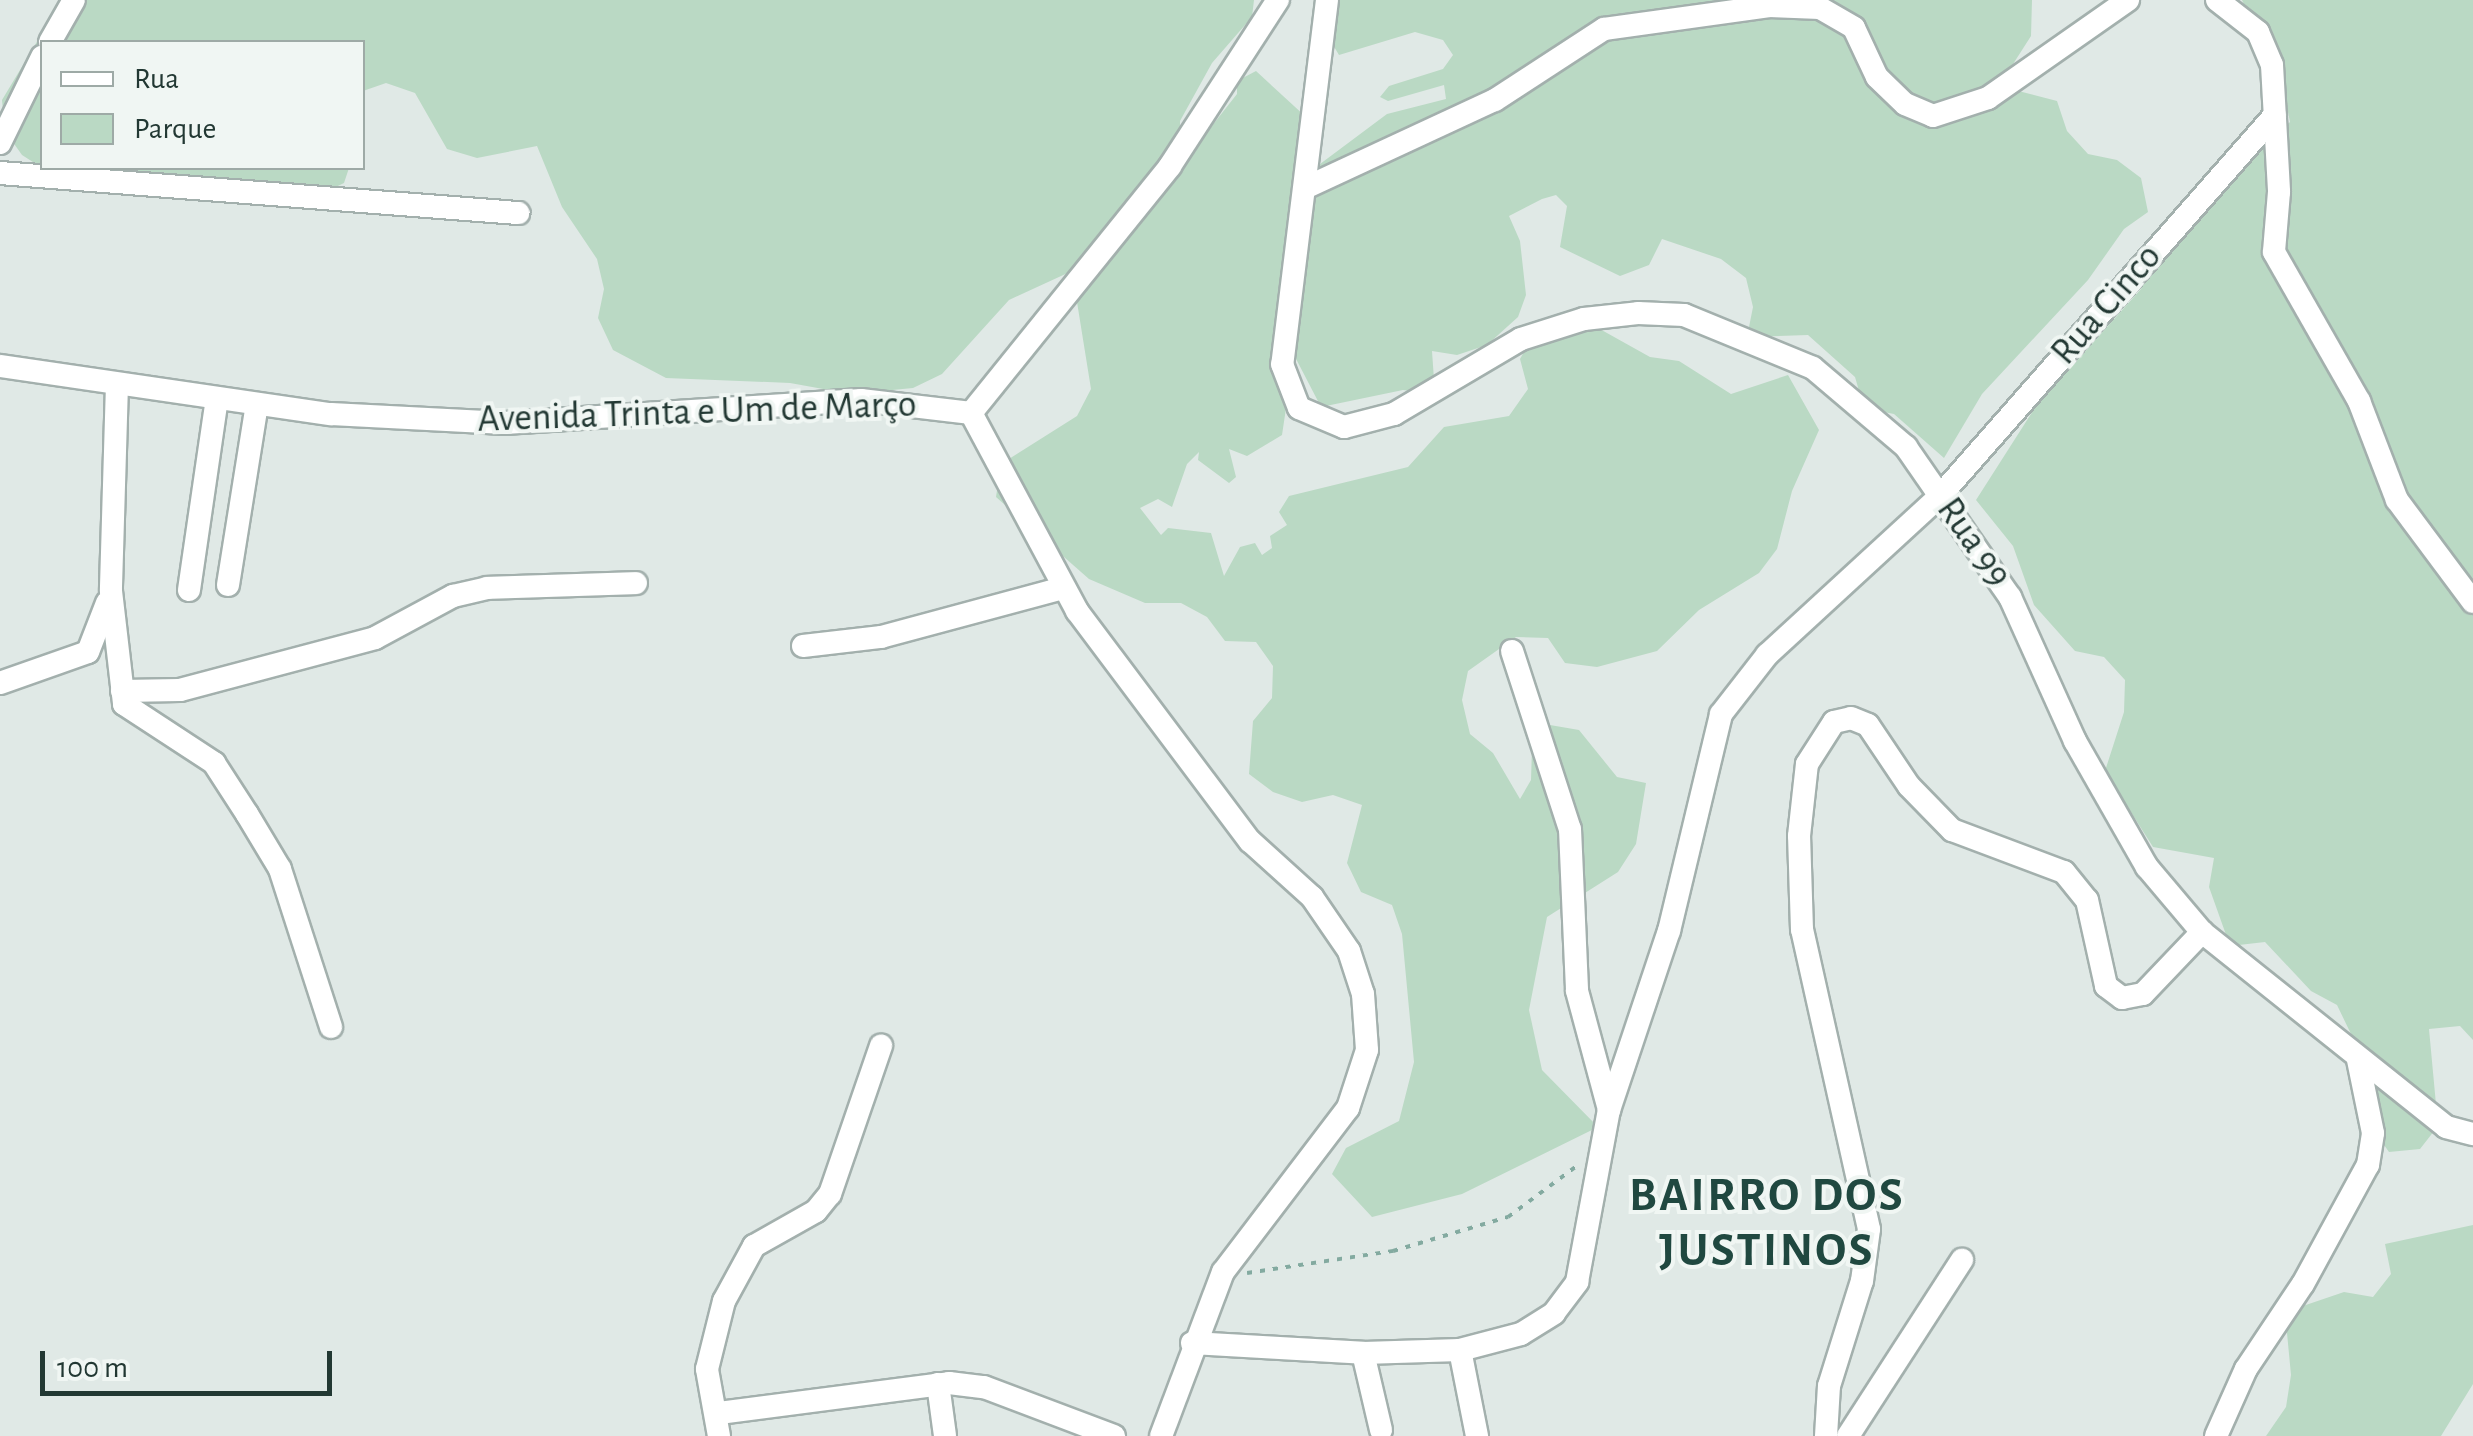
<!DOCTYPE html>
<meta charset="utf-8">
<style>
body{margin:0}
#map{position:relative;width:2473px;height:1436px;overflow:hidden;background:#e0e9e6;font-family:"Alegreya Sans",sans-serif}
div>[style]{position:absolute}
[style*='--x']{left:calc(var(--x)*1px);top:calc(var(--y)*1px);width:calc(var(--w)*1px);rotate:calc(var(--a)*1deg)}
.green>*{inset:0;background:#bad9c4}
.path>*{height:4px;margin-top:-2px;transform-origin:0;background:repeating-linear-gradient(90deg,#83aaa0 0 5px,transparent 0 13px)}
.roads{filter:drop-shadow(2px 0 #a3b0ad) drop-shadow(-2px 0 #a3b0ad) drop-shadow(0 2px #a3b0ad) drop-shadow(0 -2px #a3b0ad)}
.minor>*{height:22px;margin:-11px;padding:0 11px;transform-origin:11px;border-radius:11px;background:#fff}
span{translate:-50% -50%;white-space:nowrap;text-align:center;line-height:1.15;-webkit-text-stroke:8px #f0f6f3;paint-order:stroke}
.street-label{font-size:38px;color:#223833}
.district-label{font-size:48px;color:#204840;font-weight:700;letter-spacing:2.5px}
.legend{position:absolute;left:40px;top:40px;width:325px;height:130px;box-sizing:border-box;background:#f0f6f3;border:2px solid #9eaaa6;margin:0;padding:12px 18px;list-style:none;font-size:30px;color:#223833}
.legend li{display:flex;align-items:center;gap:20px;height:50px}
.legend b{width:50px;border:2px solid #9eaaa6}
.scale{position:absolute;left:40px;top:1351px;width:292px;height:45px;box-sizing:border-box;border:5px solid #223833;border-top:0;padding-left:12px;font-size:30px;line-height:35px;white-space:nowrap;color:#223833;-webkit-text-stroke:8px #f0f6f3;paint-order:stroke}
</style>
<div id="map">
<div class="green">
<i style="clip-path:polygon(62px 0,1254px 0,1252px 17px,1212px 63px,1180px 121px,1180px 147px,1200px 141px,1237px 94px,1237px 81px,1256px 71px,1306px 117px,1312px 170px,1387px 114px,1446px 99px,1444px 85px,1388px 101px,1380px 97px,1389px 86px,1443px 69px,1453px 55px,1443px 40px,1415px 32px,1339px 55px,1324px 30px,1324px 0,2032px 0,2031px 36px,1999px 86px,2057px 101px,2067px 131px,2088px 154px,2117px 160px,2141px 178px,2148px 212px,2124px 229px,2088px 280px,1982px 394px,1944px 458px,1894px 414px,1864px 408px,1855px 377px,1808px 335px,1747px 337px,1753px 307px,1746px 278px,1721px 259px,1662px 239px,1649px 265px,1620px 276px,1560px 247px,1567px 206px,1556px 195px,1542px 199px,1509px 216px,1520px 241px,1526px 295px,1518px 317px,1487px 345px,1457px 355px,1432px 351px,1435px 394px,1403px 390px,1321px 407px,1294px 355px,1282px 435px,1247px 456px,1229px 449px,1236px 477px,1229px 483px,1198px 460px,1199px 452px,1187px 464px,1172px 507px,1158px 499px,1140px 508px,1161px 535px,1168px 528px,1211px 533px,1224px 576px,1240px 547px,1255px 543px,1262px 555px,1272px 548px,1270px 536px,1287px 525px,1279px 512px,1289px 496px,1408px 467px,1444px 427px,1509px 416px,1528px 389px,1520px 359px,1530px 341px,1598px 328px,1650px 357px,1679px 361px,1731px 394px,1788px 375px,1819px 430px,1792px 491px,1777px 549px,1759px 573px,1699px 610px,1657px 651px,1597px 667px,1565px 663px,1548px 638px,1516px 637px,1468px 671px,1462px 700px,1470px 734px,1493px 753px,1520px 799px,1531px 780px,1532px 748px,1550px 725px,1579px 730px,1617px 777px,1646px 783px,1636px 844px,1618px 872px,1547px 917px,1529px 1010px,1542px 1070px,1598px 1127px,1462px 1194px,1372px 1217px,1332px 1174px,1346px 1148px,1399px 1121px,1414px 1062px,1402px 934px,1392px 905px,1361px 892px,1347px 863px,1362px 805px,1333px 795px,1302px 802px,1273px 792px,1249px 774px,1253px 721px,1272px 698px,1273px 666px,1256px 642px,1225px 641px,1207px 617px,1181px 603px,1145px 603px,1089px 579px,996px 497px,1001px 464px,1077px 416px,1091px 389px,1072px 271px,1009px 300px,942px 374px,913px 388px,851px 394px,790px 383px,666px 378px,613px 350px,598px 318px,604px 289px,597px 259px,562px 207px,537px 146px,477px 158px,447px 149px,415px 93px,386px 83px,363px 91px,362px 42px,42px 42px,42px 168px,349px 168px,344px 183px,315px 197px,50px 173px,22px 155px,5px 131px,2px 100px)"></i>
<i style="clip-path:polygon(2242px 0,2473px 0,2473px 1040px,2460px 1026px,2429px 1029px,2438px 1126px,2420px 1149px,2389px 1152px,2372px 1128px,2351px 1034px,2337px 1005px,2311px 991px,2265px 942px,2230px 946px,2209px 887px,2214px 858px,2153px 847px,2105px 771px,2124px 712px,2125px 680px,2104px 657px,2075px 651px,2034px 605px,2013px 546px,1976px 500px,2036px 406px,2141px 289px,2172px 231px,2290px 122px,2284px 92px)"></i>
<i style="clip-path:polygon(2473px 1225px,2473px 1384px,2441px 1436px,2266px 1436px,2286px 1407px,2291px 1375px,2285px 1312px,2344px 1292px,2373px 1297px,2391px 1274px,2385px 1244px)"></i>
</div>
<div class="path">
<i style="--x:1247;--y:1273;--w:148;--a:-8.6"></i>
<i style="--x:1393;--y:1251;--w:120;--a:-16.5"></i>
<i style="--x:1508;--y:1217;--w:87;--a:-36.6"></i>
</div>
<div class="roads">
<div class="minor">
<i style="--x:1327;--y:0;--w:367;--a:97"></i>
<i style="--x:1282;--y:364;--w:47;--a:68.9"></i>
<i style="--x:1299;--y:408;--w:49;--a:22.9"></i>
<i style="--x:1344;--y:427;--w:52;--a:-14.6"></i>
<i style="--x:1394;--y:414;--w:147;--a:-30.6"></i>
<i style="--x:1521;--y:339;--w:66;--a:-17.6"></i>
<i style="--x:1584;--y:319;--w:54;--a:-6.3"></i>
<i style="--x:1638;--y:313;--w:46;--a:2.5"></i>
<i style="--x:1684;--y:315;--w:139;--a:22.3"></i>
<i style="--x:1813;--y:368;--w:122;--a:40.3"></i>
<i style="--x:1906;--y:447;--w:183;--a:55.3"></i>
<i style="--x:2010;--y:597;--w:158;--a:65.7"></i>
<i style="--x:2075;--y:741;--w:145;--a:60.3"></i>
<i style="--x:2147;--y:867;--w:85;--a:49.8"></i>
<i style="--x:2202;--y:932;--w:312;--a:38.6"></i>
<i style="--x:2446;--y:1127;--w:28;--a:15"></i>
<i style="--x:2217;--y:0;--w:52;--a:38"></i>
<i style="--x:2258;--y:32;--w:36;--a:67"></i>
<i style="--x:2272;--y:65;--w:127;--a:86.8"></i>
<i style="--x:2279;--y:192;--w:60;--a:94.8"></i>
<i style="--x:2274;--y:252;--w:172;--a:60.3"></i>
<i style="--x:2359;--y:401;--w:106;--a:69"></i>
<i style="--x:2397;--y:500;--w:127;--a:53.3"></i>
<i style="--x:50;--y:42;--w:48;--a:-60.3"></i>
<i style="--x:0;--y:143;--w:96;--a:-64"></i>
<i style="--x:0;--y:173;--w:520;--a:4.42"></i>
<i style="--x:1305;--y:188;--w:209;--a:-24.9"></i>
<i style="--x:1495;--y:100;--w:130;--a:-33.1"></i>
<i style="--x:1604;--y:29;--w:167;--a:-7.9"></i>
<i style="--x:1769;--y:6;--w:51;--a:2.2"></i>
<i style="--x:1820;--y:8;--w:39;--a:30"></i>
<i style="--x:1854;--y:28;--w:54;--a:64.9"></i>
<i style="--x:1877;--y:77;--w:39;--a:44"></i>
<i style="--x:1905;--y:104;--w:30;--a:23"></i>
<i style="--x:1933;--y:116;--w:58;--a:-18.1"></i>
<i style="--x:1988;--y:98;--w:171;--a:-35"></i>
<i style="--x:0;--y:366;--w:334;--a:8.3"></i>
<i style="--x:331;--y:414;--w:174;--a:3"></i>
<i style="--x:505;--y:423;--w:357;--a:-3.7"></i>
<i style="--x:861;--y:400;--w:111;--a:6.7"></i>
<i style="--x:971;--y:413;--w:225;--a:61.8"></i>
<i style="--x:1077;--y:611;--w:288;--a:53.1"></i>
<i style="--x:1250;--y:841;--w:84;--a:42.1"></i>
<i style="--x:1312;--y:897;--w:65;--a:55.6"></i>
<i style="--x:1349;--y:951;--w:45;--a:72"></i>
<i style="--x:1363;--y:994;--w:56;--a:85.9"></i>
<i style="--x:1367;--y:1050;--w:61;--a:108.1"></i>
<i style="--x:1348;--y:1108;--w:206;--a:127.3"></i>
<i style="--x:1223;--y:1272;--w:175;--a:110.7"></i>
<i style="--x:117;--y:384;--w:207;--a:91.7"></i>
<i style="--x:111;--y:591;--w:114;--a:83.4"></i>
<i style="--x:124;--y:704;--w:108;--a:33.2"></i>
<i style="--x:214;--y:763;--w:61;--a:57.1"></i>
<i style="--x:247;--y:814;--w:64;--a:59"></i>
<i style="--x:280;--y:869;--w:166;--a:72.1"></i>
<i style="--x:971;--y:413;--w:317;--a:-51.1"></i>
<i style="--x:1170;--y:166;--w:198;--a:-57"></i>
<i style="--x:228;--y:585;--w:183;--a:-80.9"></i>
<i style="--x:189;--y:590;--w:194;--a:-81.7"></i>
<i style="--x:803;--y:646;--w:79;--a:-6.6"></i>
<i style="--x:881;--y:637;--w:188;--a:-15.1"></i>
<i style="--x:1512;--y:651;--w:187;--a:72"></i>
<i style="--x:1570;--y:829;--w:162;--a:87.5"></i>
<i style="--x:1577;--y:991;--w:123;--a:74.9"></i>
<i style="--x:0;--y:683;--w:93;--a:-19.4"></i>
<i style="--x:88;--y:652;--w:53;--a:-68.8"></i>
<i style="--x:122;--y:691;--w:58;--a:-1"></i>
<i style="--x:180;--y:690;--w:202;--a:-14.9"></i>
<i style="--x:375;--y:638;--w:89;--a:-28.3"></i>
<i style="--x:453;--y:596;--w:35;--a:-13"></i>
<i style="--x:487;--y:588;--w:149;--a:-1.9"></i>
<i style="--x:1192;--y:1343;--w:171;--a:3.3"></i>
<i style="--x:1363;--y:1353;--w:97;--a:-1.8"></i>
<i style="--x:1460;--y:1350;--w:63;--a:-14.7"></i>
<i style="--x:1521;--y:1334;--w:39;--a:-32"></i>
<i style="--x:1554;--y:1313;--w:39;--a:-53"></i>
<i style="--x:1577;--y:1282;--w:175;--a:-79.5"></i>
<i style="--x:1609;--y:1110;--w:189;--a:-71.5"></i>
<i style="--x:1669;--y:931;--w:223;--a:-76.5"></i>
<i style="--x:1721;--y:714;--w:75;--a:-52.1"></i>
<i style="--x:1767;--y:655;--w:235;--a:-42.6"></i>
<i style="--x:1940;--y:496;--w:507;--a:-48.68"></i>
<i style="--x:1460;--y:1350;--w:88;--a:78.8"></i>
<i style="--x:1363;--y:1353;--w:79;--a:76.8"></i>
<i style="--x:938;--y:1384;--w:52;--a:82.3"></i>
<i style="--x:719;--y:1413;--w:232;--a:-7.4"></i>
<i style="--x:949;--y:1383;--w:35;--a:7"></i>
<i style="--x:984;--y:1387;--w:139;--a:20.7"></i>
<i style="--x:719;--y:1436;--w:68;--a:-100.2"></i>
<i style="--x:707;--y:1369;--w:70;--a:-76"></i>
<i style="--x:724;--y:1301;--w:63;--a:-61.4"></i>
<i style="--x:754;--y:1246;--w:71;--a:-29.4"></i>
<i style="--x:816;--y:1211;--w:22;--a:-51"></i>
<i style="--x:830;--y:1194;--w:157;--a:-71"></i>
<i style="--x:1826;--y:1436;--w:50;--a:-86.6"></i>
<i style="--x:1829;--y:1386;--w:110;--a:-72.6"></i>
<i style="--x:1862;--y:1281;--w:52;--a:-82.3"></i>
<i style="--x:1869;--y:1229;--w:306;--a:-102.6"></i>
<i style="--x:1802;--y:930;--w:94;--a:-91.8"></i>
<i style="--x:1799;--y:836;--w:72;--a:-83.7"></i>
<i style="--x:1807;--y:764;--w:50;--a:-57.3"></i>
<i style="--x:1834;--y:722;--w:17;--a:-13"></i>
<i style="--x:1851;--y:718;--w:18;--a:22"></i>
<i style="--x:1868;--y:725;--w:73;--a:56.1"></i>
<i style="--x:1909;--y:786;--w:62;--a:45.7"></i>
<i style="--x:1952;--y:830;--w:120;--a:20.6"></i>
<i style="--x:2064;--y:872;--w:36;--a:51"></i>
<i style="--x:2087;--y:900;--w:88;--a:77.5"></i>
<i style="--x:2106;--y:986;--w:20;--a:37"></i>
<i style="--x:2122;--y:998;--w:21;--a:-11"></i>
<i style="--x:2143;--y:994;--w:86;--a:-46.4"></i>
<i style="--x:1848;--y:1436;--w:210;--a:-57.1"></i>
<i style="--x:2216;--y:1436;--w:73;--a:-65.9"></i>
<i style="--x:2246;--y:1369;--w:102;--a:-56.2"></i>
<i style="--x:2303;--y:1284;--w:136;--a:-61.4"></i>
<i style="--x:2368;--y:1165;--w:32;--a:-81"></i>
<i style="--x:2373;--y:1133;--w:75;--a:-101.6"></i>
</div>
</div>
<div class="street-label">
<span style="left:2107px;top:305px;rotate:-49deg">Rua Cinco</span>
<span style="left:697px;top:413px;rotate:-2deg">Avenida Trinta e Um de Março</span>
<span style="left:1973px;top:543px;rotate:55deg">Rua 99</span>
</div>
<div class="district-label">
<span style="left:1767px;top:1224px">BAIRRO DOS<br>JUSTINOS</span>
</div>
<ul class="legend">
<li><b style="height:12px;background:#fff"></b>Rua</li>
<li><b style="height:28px;background:#bad9c4"></b>Parque</li>
</ul>
<div class="scale">100 m</div>
</div>
